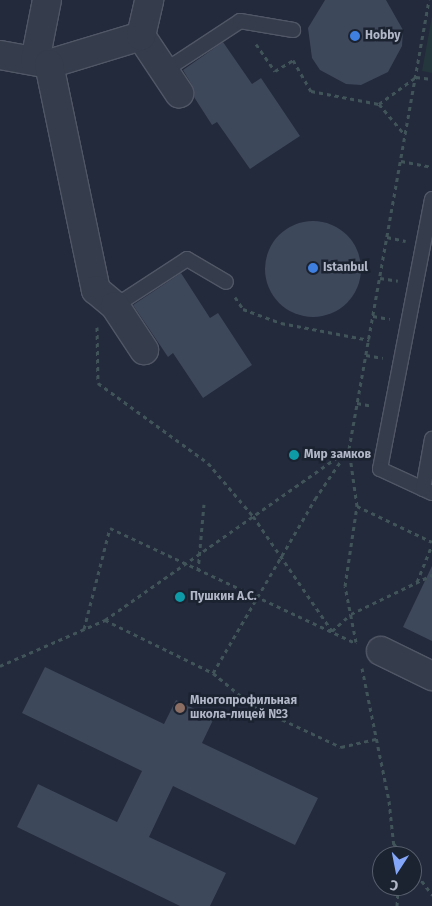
<!DOCTYPE html>
<meta charset="utf-8">
<style>
body{margin:0}
#map{position:relative;width:432px;height:906px;overflow:hidden;background:#222a3b;font-family:"Fira Sans",sans-serif}
div>[style]{position:absolute}
[style*='--x']{left:calc(var(--x)*1px);top:calc(var(--y)*1px);width:calc(var(--w)*1px);rotate:calc(var(--a)*1deg)}
.green>*{inset:0;background:#24373c}
.building>*{inset:0;background:#3e485b}
.round{border-radius:50%}
.path>*{height:3px;margin-top:-1.5px;transform-origin:0;background:repeating-linear-gradient(90deg,#415459 0 4px,transparent 0 8px)}
.roads{filter:drop-shadow(1px 0 #515766) drop-shadow(-1px 0 #515766) drop-shadow(0 1px #515766) drop-shadow(0 -1px #515766)}
.service>*{height:14px;margin:-7px;padding:0 7px;transform-origin:7px;border-radius:7px;background:#353c4b}
.minor>*{height:28px;margin:-14px;padding:0 14px;transform-origin:14px;border-radius:14px;background:#353c4b}
.dots>*{width:14px;height:14px;translate:-50% -50%;box-sizing:border-box;border:2px solid #1b2230;border-radius:50%}
span{translate:-50% -50%;white-space:nowrap;text-align:center;line-height:1.15;-webkit-text-stroke:5px #1b2230;paint-order:stroke}
.poi-label{font-size:12px;color:#b1b7c7;font-weight:700}
.left{translate:0 -50%;text-align:left}
.north{position:absolute;left:372px;top:846px;width:50px;height:50px;box-sizing:border-box;background:#1b2230;border:1px solid #575e6c;border-radius:50%;rotate:191deg;font-size:14px;font-weight:700;line-height:20px;text-align:center;color:#b1b7c7}
.north::after{content:'';display:block;margin:auto;width:18px;height:22px;background:#83a6f9;clip-path:polygon(50% 0,100% 100%,50% 72%,0 100%)}
</style>
<div id="map">
<div class="green">
<i style="clip-path:polygon(432px 16px,432px 73px,422px 71px)"></i>
</div>
<div class="building">
<i style="clip-path:polygon(325px 0,386px 0,403px 30px,402px 46px,388px 72px,361px 85px,346px 84px,320px 70px,312px 58px,308px 28px)"></i>
<i style="clip-path:polygon(223px 42px,252px 84px,261px 78px,300px 136px,250px 169px,217px 122px,212px 125px,194px 97px,192px 85px,183px 70px)"></i>
<i class="round" style="left:265px;top:221px;width:96px;height:96px"></i>
<i style="clip-path:polygon(181px 273px,210px 318px,218px 313px,252px 365px,203px 398px,173px 353px,168px 357px,133px 305px)"></i>
<i style="clip-path:polygon(432px 566px,432px 641px,403px 627px)"></i>
<i style="clip-path:polygon(45px 667px,164px 724px,176px 700px,214px 718px,202px 743px,318px 798px,295px 845px,173px 786px,149px 837px,226px 873px,210px 906px,180px 906px,17px 827px,38px 784px,117px 822px,142px 771px,22px 713px)"></i>
</div>
<div class="path">
<i style="--x:256;--y:44;--w:33;--a:55"></i>
<i style="--x:275;--y:71;--w:21;--a:-31"></i>
<i style="--x:293;--y:60;--w:36;--a:60"></i>
<i style="--x:311;--y:91;--w:69;--a:10.8"></i>
<i style="--x:379;--y:104;--w:40;--a:50"></i>
<i style="--x:379;--y:104;--w:46;--a:-36.1"></i>
<i style="--x:416;--y:77;--w:16;--a:7"></i>
<i style="--x:401;--y:161;--w:32;--a:11"></i>
<i style="--x:387;--y:237;--w:19;--a:12"></i>
<i style="--x:380;--y:278;--w:18;--a:9"></i>
<i style="--x:235;--y:297;--w:14;--a:56"></i>
<i style="--x:243;--y:309;--w:40;--a:20.2"></i>
<i style="--x:281;--y:323;--w:90;--a:10.9"></i>
<i style="--x:373;--y:316;--w:17;--a:10"></i>
<i style="--x:97;--y:327;--w:56;--a:89"></i>
<i style="--x:98;--y:383;--w:136;--a:36"></i>
<i style="--x:208;--y:463;--w:70;--a:49.7"></i>
<i style="--x:253;--y:516;--w:140;--a:55.5"></i>
<i style="--x:332;--y:631;--w:25;--a:-42"></i>
<i style="--x:351;--y:614;--w:90;--a:-25.7"></i>
<i style="--x:366;--y:355;--w:17;--a:10"></i>
<i style="--x:357;--y:403;--w:16;--a:11"></i>
<i style="--x:357;--y:506;--w:83;--a:25.6"></i>
<i style="--x:198;--y:571;--w:67;--a:-84.9"></i>
<i style="--x:417;--y:582;--w:40;--a:-68"></i>
<i style="--x:105;--y:620;--w:120;--a:26.1"></i>
<i style="--x:213;--y:673;--w:52;--a:39.5"></i>
<i style="--x:253;--y:706;--w:97;--a:25"></i>
<i style="--x:341;--y:747;--w:36;--a:-13"></i>
<i style="--x:84;--y:629;--w:104;--a:-75.6"></i>
<i style="--x:110;--y:528;--w:272;--a:25.1"></i>
<i style="--x:356;--y:642;--w:57;--a:-101.1"></i>
<i style="--x:345;--y:586;--w:81;--a:-81.5"></i>
<i style="--x:357;--y:506;--w:58;--a:-98"></i>
<i style="--x:349;--y:449;--w:456;--a:-79.9"></i>
<i style="--x:0;--y:666;--w:115;--a:-23.7"></i>
<i style="--x:105;--y:620;--w:298;--a:-35"></i>
<i style="--x:362;--y:668;--w:136;--a:78.5"></i>
<i style="--x:389;--y:801;--w:55;--a:83.8"></i>
<i style="--x:213;--y:673;--w:202;--a:-59.6"></i>
<i style="--x:315;--y:499;--w:57;--a:-55.8"></i>
<i style="--x:394;--y:844;--w:15;--a:53"></i>
<i style="--x:412;--y:868;--w:34;--a:53"></i>
<i style="--x:397;--y:906;--w:20;--a:-87"></i>
</div>
<div class="roads">
<div class="service">
<i style="--x:164;--y:71;--w:91;--a:-33.3"></i>
<i style="--x:240;--y:21;--w:54;--a:9.6"></i>
<i style="--x:432;--y:199;--w:275;--a:100.9"></i>
<i style="--x:380;--y:469;--w:57;--a:24.8"></i>
<i style="--x:115;--y:306;--w:86;--a:-33.1"></i>
<i style="--x:187;--y:259;--w:45;--a:30.5"></i>
<i style="--x:423;--y:489;--w:51;--a:-79.8"></i>
</div>
<div class="minor">
<i style="--x:141;--y:36;--w:69;--a:56.3"></i>
<i style="--x:0;--y:55;--w:50;--a:10.4"></i>
<i style="--x:49;--y:64;--w:96;--a:-16.9"></i>
<i style="--x:141;--y:36;--w:37;--a:-77"></i>
<i style="--x:35;--y:61;--w:62;--a:-78.9"></i>
<i style="--x:49;--y:64;--w:231;--a:78.3"></i>
<i style="--x:96;--y:290;--w:25;--a:40"></i>
<i style="--x:115;--y:306;--w:53;--a:56.6"></i>
<i style="--x:381;--y:651;--w:57;--a:26.1"></i>
</div>
</div>
<div class="dots">
<i style="left:355px;top:36px;background:#3f7fe0"></i>
<i style="left:313px;top:268px;background:#3f7fe0"></i>
<i style="left:294px;top:455px;background:#0f9aa8"></i>
<i style="left:180px;top:597px;background:#0f9aa8"></i>
<i style="left:180px;top:708px;background:#8d6e63"></i>
</div>
<div class="poi-label">
<span class="left" style="left:365px;top:36px">Hobby</span>
<span class="left" style="left:323px;top:268px">Istanbul</span>
<span class="left" style="left:304px;top:455px">Мир замков</span>
<span class="left" style="left:190px;top:597px">Пушкин А.С.</span>
<span class="left" style="left:190px;top:708px">Многопрофильная<br>школа-лицей №3</span>
</div>
<div class="north">С</div>
</div>
